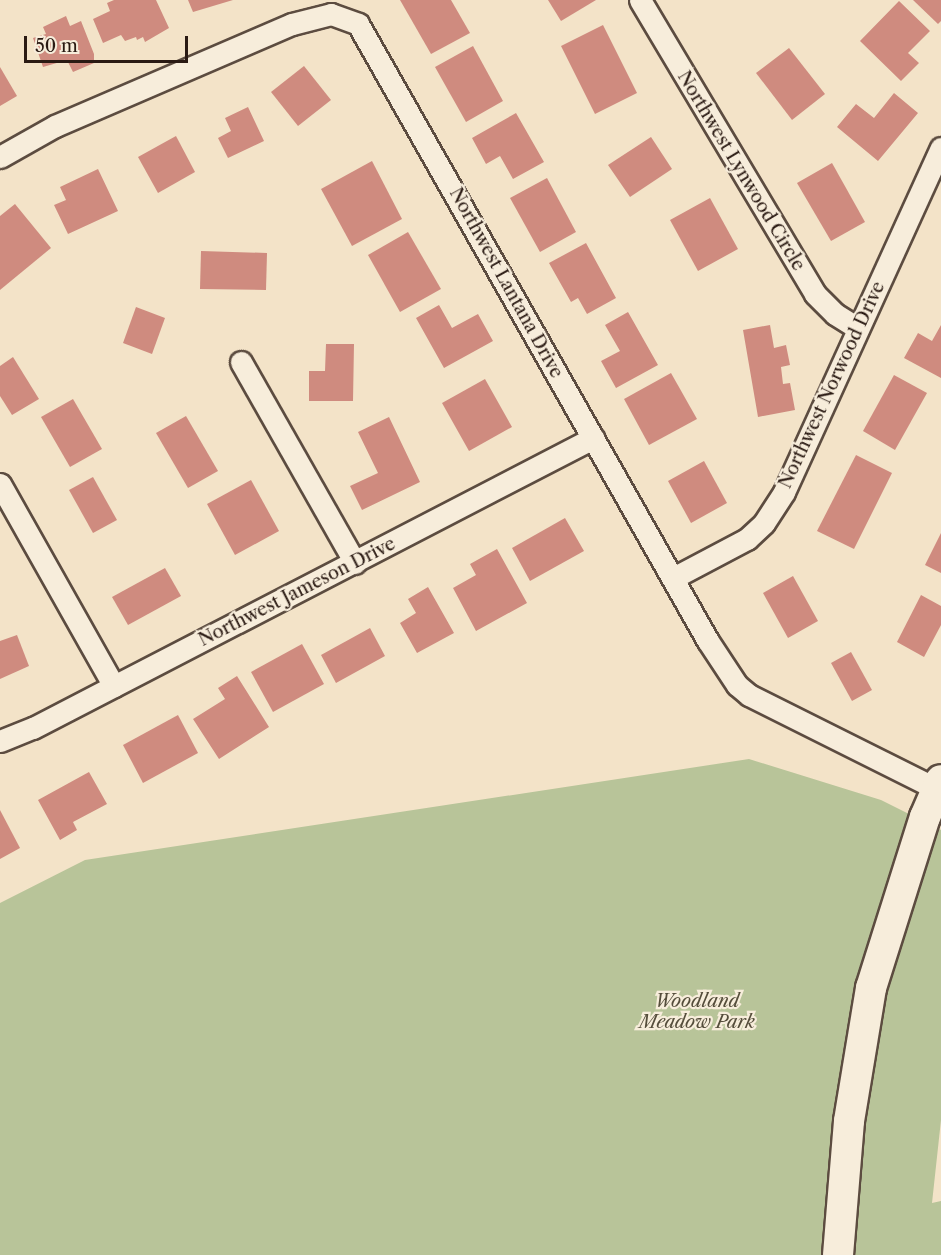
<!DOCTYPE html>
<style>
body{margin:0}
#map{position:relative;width:941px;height:1255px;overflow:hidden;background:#f3e3c8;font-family:"Libre Caslon Text",serif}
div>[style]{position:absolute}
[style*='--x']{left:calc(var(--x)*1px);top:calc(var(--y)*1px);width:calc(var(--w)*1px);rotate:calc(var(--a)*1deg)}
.green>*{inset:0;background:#b8c499}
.building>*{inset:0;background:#cf8b7f}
.roads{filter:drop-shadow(2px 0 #5c4c40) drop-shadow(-2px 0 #5c4c40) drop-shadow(0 2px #5c4c40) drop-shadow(0 -2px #5c4c40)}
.minor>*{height:21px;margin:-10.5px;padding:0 10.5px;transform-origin:10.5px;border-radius:10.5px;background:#f7eddb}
.secondary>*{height:30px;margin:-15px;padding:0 15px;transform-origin:15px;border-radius:15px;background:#f7eddb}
span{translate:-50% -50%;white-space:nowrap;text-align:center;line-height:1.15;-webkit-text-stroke:4.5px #f7eddb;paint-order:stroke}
.street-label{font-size:18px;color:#2a1a13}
.park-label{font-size:18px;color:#554d3b;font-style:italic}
.scale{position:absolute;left:24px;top:36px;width:164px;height:27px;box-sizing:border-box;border:3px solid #2a1a13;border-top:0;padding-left:8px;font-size:18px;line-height:21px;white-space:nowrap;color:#2a1a13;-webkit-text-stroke:4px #f7eddb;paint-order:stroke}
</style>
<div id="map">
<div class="green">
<i style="clip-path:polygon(749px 759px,881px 800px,941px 830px,941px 1120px,932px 1203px,941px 1201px,941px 1255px,0 1255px,0 903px,85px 860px)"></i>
</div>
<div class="building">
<i style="clip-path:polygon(114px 0,156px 0,169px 28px,145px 42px,143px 37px,137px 40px,136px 37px,125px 41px,121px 35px,103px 43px,93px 19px,110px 11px,107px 3px)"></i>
<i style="clip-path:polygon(188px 0,233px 0,193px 12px)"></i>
<i style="clip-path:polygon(400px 0,451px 0,470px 33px,431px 54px)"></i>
<i style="clip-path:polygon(548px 0,596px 0,561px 21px)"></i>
<i style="clip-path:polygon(913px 0,941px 0,941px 21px,938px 24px)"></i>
<i style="clip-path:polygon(899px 1px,930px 31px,908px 53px,919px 63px,901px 81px,860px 41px)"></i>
<i style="clip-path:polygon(66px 16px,70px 26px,81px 21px,94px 54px,94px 63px,73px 72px,67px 60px,43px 67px,33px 38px,46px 34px,43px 27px)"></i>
<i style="clip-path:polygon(603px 25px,637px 93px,595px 114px,561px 46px)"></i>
<i style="clip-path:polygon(473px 46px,503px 101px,466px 122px,435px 67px)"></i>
<i style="clip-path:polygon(789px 48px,825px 94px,792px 120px,756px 73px)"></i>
<i style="clip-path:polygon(304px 66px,331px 100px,298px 126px,271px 92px)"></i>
<i style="clip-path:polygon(0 67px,17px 96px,0 106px)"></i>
<i style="clip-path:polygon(894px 93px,918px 113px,878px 161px,837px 127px,856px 104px,874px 118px)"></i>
<i style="clip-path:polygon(248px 107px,264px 141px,228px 158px,218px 138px,231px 131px,225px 118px)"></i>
<i style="clip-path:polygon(516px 113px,544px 162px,513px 179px,500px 156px,486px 164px,472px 138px)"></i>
<i style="clip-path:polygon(176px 136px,195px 172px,158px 193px,138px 157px)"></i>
<i style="clip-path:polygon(651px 137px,672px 169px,630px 197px,608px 165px)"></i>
<i style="clip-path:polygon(372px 161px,402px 219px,352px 246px,321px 189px)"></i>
<i style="clip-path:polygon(832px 163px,865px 222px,831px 241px,797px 183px)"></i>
<i style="clip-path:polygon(98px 169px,118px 211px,68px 234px,54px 205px,66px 200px,60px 187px)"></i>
<i style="clip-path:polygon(547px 178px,576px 232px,540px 252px,510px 198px)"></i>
<i style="clip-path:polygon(710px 198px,738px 249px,698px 271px,670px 220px)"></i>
<i style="clip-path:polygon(15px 204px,51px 248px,0 290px,0 216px)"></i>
<i style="clip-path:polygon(408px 232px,441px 289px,400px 312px,368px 255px)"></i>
<i style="clip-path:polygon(586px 243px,616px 298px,587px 314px,578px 298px,571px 302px,549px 263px)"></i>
<i style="clip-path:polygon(201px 251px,267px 253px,266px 290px,200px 289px)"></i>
<i style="clip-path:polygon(439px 305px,452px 328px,478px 314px,493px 341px,444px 368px,416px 318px)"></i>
<i style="clip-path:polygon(136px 307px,165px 318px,152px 354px,123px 343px)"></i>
<i style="clip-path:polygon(628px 312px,658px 365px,616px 388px,601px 361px,620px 351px,605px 325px)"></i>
<i style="clip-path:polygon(770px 325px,774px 348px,786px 345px,790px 365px,781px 367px,783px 384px,790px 383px,795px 410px,758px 417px,743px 330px)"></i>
<i style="clip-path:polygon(941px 325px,941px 378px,904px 358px,918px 333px,932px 341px)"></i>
<i style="clip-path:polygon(326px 344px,354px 344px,353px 401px,309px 401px,309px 371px,325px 371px)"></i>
<i style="clip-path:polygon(13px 357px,39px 399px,12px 415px,0 396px,0 366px)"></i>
<i style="clip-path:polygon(671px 373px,697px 419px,649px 445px,624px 399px)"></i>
<i style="clip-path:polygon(894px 375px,927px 393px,895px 450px,863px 431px)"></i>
<i style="clip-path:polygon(485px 379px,512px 427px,469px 451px,442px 403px)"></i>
<i style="clip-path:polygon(73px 399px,102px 449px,70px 467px,41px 417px)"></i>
<i style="clip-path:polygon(186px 416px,218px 471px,188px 488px,156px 433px)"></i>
<i style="clip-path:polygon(389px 417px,420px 482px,362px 510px,350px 486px,378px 473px,358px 432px)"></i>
<i style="clip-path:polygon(856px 455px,892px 473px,854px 549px,817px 531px)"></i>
<i style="clip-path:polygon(704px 461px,727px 503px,691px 523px,668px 481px)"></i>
<i style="clip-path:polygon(93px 477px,117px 520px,93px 533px,69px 490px)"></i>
<i style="clip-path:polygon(251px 480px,279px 531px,235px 555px,207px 504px)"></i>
<i style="clip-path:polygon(565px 518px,584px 551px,530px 581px,512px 548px)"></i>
<i style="clip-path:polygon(941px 533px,941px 573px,925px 565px)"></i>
<i style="clip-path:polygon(497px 549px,527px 603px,476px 631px,453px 588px,476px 575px,470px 564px)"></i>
<i style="clip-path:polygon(165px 568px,181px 596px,128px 625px,112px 597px)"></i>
<i style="clip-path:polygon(793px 576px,818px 621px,788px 638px,763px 593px)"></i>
<i style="clip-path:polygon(428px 587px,454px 633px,417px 653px,400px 623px,416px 613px,408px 599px)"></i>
<i style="clip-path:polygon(921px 595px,941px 606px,941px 625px,924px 657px,897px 642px)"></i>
<i style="clip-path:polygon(370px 628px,385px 656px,336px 683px,321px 655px)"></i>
<i style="clip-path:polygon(17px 635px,29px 666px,0 679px,0 641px)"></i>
<i style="clip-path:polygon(302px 644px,324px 684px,273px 712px,251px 672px)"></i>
<i style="clip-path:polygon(851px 652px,872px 690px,852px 701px,831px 663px)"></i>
<i style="clip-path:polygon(237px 676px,269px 727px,219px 759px,193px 719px,225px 699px,218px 688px)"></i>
<i style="clip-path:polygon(178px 715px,198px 753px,143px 783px,123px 745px)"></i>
<i style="clip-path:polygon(89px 772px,107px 804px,73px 822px,77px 830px,60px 840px,38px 800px)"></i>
<i style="clip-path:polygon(0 810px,20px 848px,0 859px)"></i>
</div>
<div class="roads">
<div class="minor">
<i style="--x:640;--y:0;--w:342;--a:59.2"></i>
<i style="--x:815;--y:294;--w:28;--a:45"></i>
<i style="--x:835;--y:314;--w:26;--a:32"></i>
<i style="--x:0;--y:157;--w:63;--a:-29.4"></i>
<i style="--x:55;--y:126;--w:258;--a:-23.3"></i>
<i style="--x:292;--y:24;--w:40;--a:-14.4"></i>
<i style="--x:331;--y:14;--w:29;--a:20"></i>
<i style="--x:358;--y:24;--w:709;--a:60.44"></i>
<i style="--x:708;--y:641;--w:53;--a:56.6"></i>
<i style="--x:737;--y:685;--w:16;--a:40"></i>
<i style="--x:749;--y:695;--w:210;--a:26.6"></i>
<i style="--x:241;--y:362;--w:231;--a:60.4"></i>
<i style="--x:0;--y:484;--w:232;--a:60.6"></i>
<i style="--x:673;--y:578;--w:84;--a:-27.8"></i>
<i style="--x:747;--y:539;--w:23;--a:-43"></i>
<i style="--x:764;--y:523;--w:37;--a:-57"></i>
<i style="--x:784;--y:492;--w:378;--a:-65.5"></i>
<i style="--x:0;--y:741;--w:35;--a:-22"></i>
<i style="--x:33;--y:728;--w:631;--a:-27.38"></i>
</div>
<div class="secondary">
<i style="--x:838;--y:1255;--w:134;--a:-85.3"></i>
<i style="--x:849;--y:1121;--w:135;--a:-80.6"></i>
<i style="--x:871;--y:988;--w:179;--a:-72.5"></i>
<i style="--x:925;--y:817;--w:40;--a:-66.6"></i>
</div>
</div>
<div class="street-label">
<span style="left:741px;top:171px;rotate:59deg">Northwest Lynwood Circle</span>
<span style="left:506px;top:283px;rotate:61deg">Northwest Lantana Drive</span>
<span style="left:832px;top:385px;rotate:-65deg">Northwest Norwood Drive</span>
<span style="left:297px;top:592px;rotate:-27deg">Northwest Jameson Drive</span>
</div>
<div class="park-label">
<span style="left:697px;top:1012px">Woodland<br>Meadow Park</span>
</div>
<div class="scale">50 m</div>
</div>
